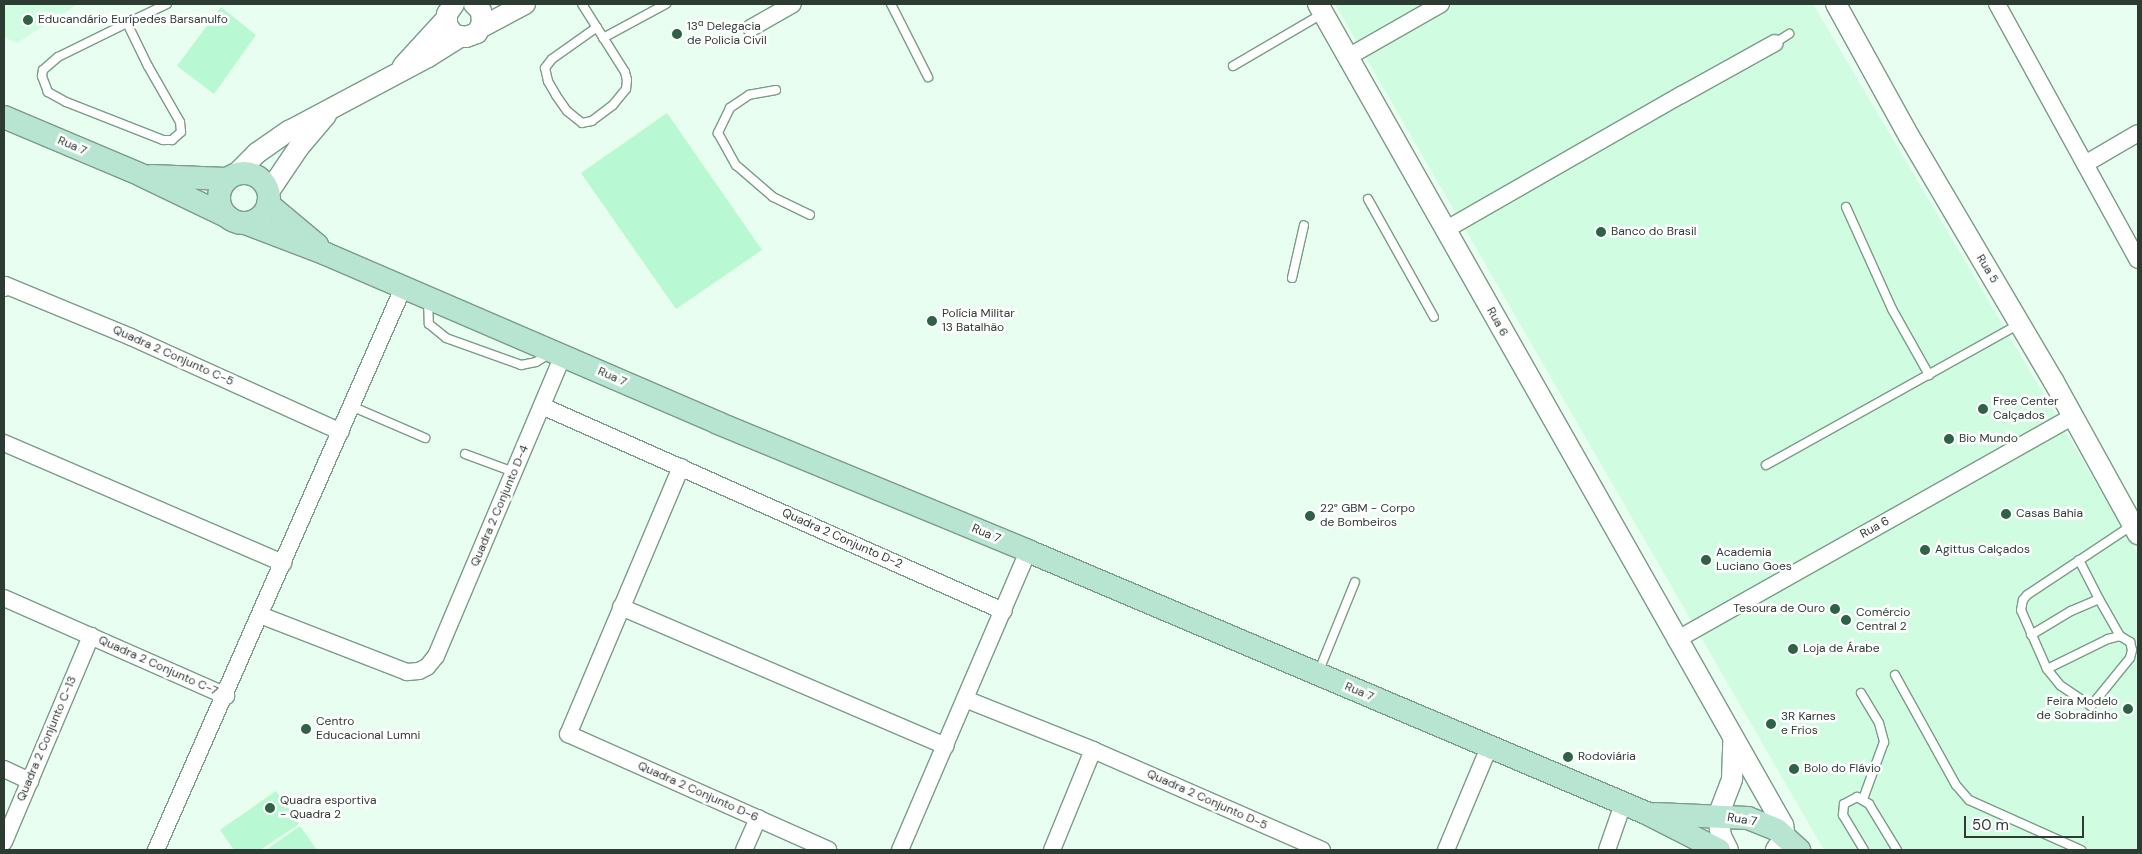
<!DOCTYPE html>
<meta charset="utf-8">
<style>
body{margin:0}
#map{position:relative;width:2142px;height:854px;overflow:hidden;background:#e8fef0;font-family:"DM Sans",sans-serif}
div>[style]{position:absolute}
[style*='--x']{left:calc(var(--x)*1px);top:calc(var(--y)*1px);width:calc(var(--w)*1px);rotate:calc(var(--a)*1deg)}
.built>*{inset:0;background:#d0fce1}
.green>*{inset:0;background:#b8f8d2}
.roads{filter:drop-shadow(1px 0 #7a9c88) drop-shadow(-1px 0 #7a9c88) drop-shadow(0 1px #7a9c88) drop-shadow(0 -1px #7a9c88)}
.service>*{height:8px;margin:-4px;padding:0 4px;transform-origin:4px;border-radius:4px;background:#fff}
.minor>*{height:16px;margin:-8px;padding:0 8px;transform-origin:8px;border-radius:8px;background:#fff}
.tertiary>*{height:20px;margin:-10px;padding:0 10px;transform-origin:10px;border-radius:10px;background:#fff}
.secondary>*{height:22px;margin:-11px;padding:0 11px;transform-origin:11px;border-radius:11px;background:#b8e5d2}
.secondary>.ring{margin:-11px;padding:0;box-sizing:content-box;background:none;border:22px solid #b8e5d2;border-radius:50%}
.dots>*{width:14px;height:14px;translate:-50% -50%;box-sizing:border-box;border:2px solid #fff;border-radius:50%}
span{translate:-50% -50%;white-space:nowrap;text-align:center;line-height:1.15;-webkit-text-stroke:5px #fff;paint-order:stroke}
.poi-label{font-size:12px;color:#2d3c33}
.left{translate:0 -50%;text-align:left}
.right{translate:-100% -50%;text-align:right}
.street-label{font-size:12px;color:#2d3c33}
.frame{position:absolute;inset:0;border:5px solid #2d3c33;pointer-events:none}
.scale{position:absolute;left:1964px;top:816px;width:120px;height:22px;box-sizing:border-box;border:2px solid #2d3c33;border-top:0;padding-left:6px;font-size:15px;line-height:18px;white-space:nowrap;color:#2d3c33;-webkit-text-stroke:4px #fff;paint-order:stroke}
</style>
<div id="map">
<div class="built">
<i style="clip-path:polygon(4px 4px,78px 4px,17px 43px,4px 37px)"></i>
<i style="clip-path:polygon(1335px 4px,1813px 4px,2138px 554px,2138px 850px,1824px 850px)"></i>
</div>
<div class="green">
<i style="clip-path:polygon(221px 7px,256px 35px,214px 94px,177px 66px)"></i>
<i style="clip-path:polygon(667px 113px,762px 250px,676px 309px,581px 173px)"></i>
<i style="clip-path:polygon(276px 791px,299px 824px,260px 850px,234px 850px,220px 830px)"></i>
<i style="clip-path:polygon(300px 826px,317px 850px,266px 850px)"></i>
</div>
<div class="roads">
<div class="service">
<i style="--x:582;--y:4;--w:80;--a:57.7"></i>
<i style="--x:625;--y:72;--w:8;--a:76"></i>
<i style="--x:627;--y:80;--w:9;--a:96"></i>
<i style="--x:626;--y:89;--w:21;--a:129"></i>
<i style="--x:613;--y:105;--w:26;--a:143"></i>
<i style="--x:592;--y:121;--w:10;--a:169"></i>
<i style="--x:582;--y:123;--w:19;--a:-141"></i>
<i style="--x:567;--y:111;--w:19;--a:-125"></i>
<i style="--x:556;--y:95;--w:16;--a:-120"></i>
<i style="--x:548;--y:81;--w:13;--a:-103"></i>
<i style="--x:545;--y:68;--w:11;--a:-52"></i>
<i style="--x:552;--y:59;--w:55;--a:-35.4"></i>
<i style="--x:891;--y:4;--w:82;--a:63.1"></i>
<i style="--x:127;--y:23;--w:48;--a:64"></i>
<i style="--x:148;--y:66;--w:64;--a:60.3"></i>
<i style="--x:180;--y:122;--w:10;--a:84"></i>
<i style="--x:181;--y:132;--w:12;--a:138"></i>
<i style="--x:172;--y:140;--w:9;--a:180"></i>
<i style="--x:163;--y:140;--w:104;--a:-158.6"></i>
<i style="--x:66;--y:102;--w:21;--a:-151"></i>
<i style="--x:48;--y:92;--w:17;--a:-111"></i>
<i style="--x:42;--y:76;--w:6;--a:-81"></i>
<i style="--x:43;--y:70;--w:20;--a:-41"></i>
<i style="--x:58;--y:57;--w:77;--a:-26.2"></i>
<i style="--x:127;--y:23;--w:44;--a:-25.4"></i>
<i style="--x:603;--y:38;--w:72;--a:-28.4"></i>
<i style="--x:1775;--y:43;--w:17;--a:-33"></i>
<i style="--x:1233;--y:66;--w:103;--a:-30.3"></i>
<i style="--x:776;--y:90;--w:27;--a:170"></i>
<i style="--x:749;--y:95;--w:23;--a:146"></i>
<i style="--x:730;--y:108;--w:28;--a:116"></i>
<i style="--x:718;--y:133;--w:37;--a:61"></i>
<i style="--x:736;--y:165;--w:49;--a:40.9"></i>
<i style="--x:773;--y:197;--w:41;--a:25.9"></i>
<i style="--x:1368;--y:199;--w:135;--a:60.8"></i>
<i style="--x:1846;--y:207;--w:112;--a:65.7"></i>
<i style="--x:1892;--y:309;--w:76;--a:60.7"></i>
<i style="--x:1292;--y:278;--w:54;--a:-77.2"></i>
<i style="--x:428;--y:300;--w:24;--a:88"></i>
<i style="--x:429;--y:324;--w:22;--a:39"></i>
<i style="--x:446;--y:338;--w:80;--a:19.8"></i>
<i style="--x:521;--y:365;--w:15;--a:-11"></i>
<i style="--x:536;--y:362;--w:15;--a:-32"></i>
<i style="--x:351;--y:406;--w:81;--a:23.4"></i>
<i style="--x:465;--y:454;--w:52;--a:20.2"></i>
<i style="--x:1766;--y:465;--w:288;--a:-29.1"></i>
<i style="--x:2099;--y:599;--w:43;--a:60.4"></i>
<i style="--x:2031;--y:635;--w:47;--a:-31"></i>
<i style="--x:2071;--y:611;--w:30;--a:-23"></i>
<i style="--x:2099;--y:599;--w:44;--a:-117.1"></i>
<i style="--x:2047;--y:669;--w:68;--a:-26.2"></i>
<i style="--x:2108;--y:639;--w:12;--a:-14"></i>
<i style="--x:2120;--y:636;--w:12;--a:31"></i>
<i style="--x:2130;--y:642;--w:8;--a:76"></i>
<i style="--x:2132;--y:650;--w:8;--a:104"></i>
<i style="--x:2130;--y:658;--w:62;--a:129.1"></i>
<i style="--x:2091;--y:706;--w:37;--a:-146"></i>
<i style="--x:2060;--y:685;--w:21;--a:-129"></i>
<i style="--x:2047;--y:669;--w:64;--a:-113.8"></i>
<i style="--x:2021;--y:610;--w:10;--a:-79"></i>
<i style="--x:2023;--y:600;--w:6;--a:-51"></i>
<i style="--x:2027;--y:595;--w:125;--a:-33.6"></i>
<i style="--x:1318;--y:673;--w:98;--a:-67.9"></i>
<i style="--x:1895;--y:675;--w:126;--a:61"></i>
<i style="--x:1956;--y:785;--w:20;--a:49"></i>
<i style="--x:1969;--y:800;--w:123;--a:24.1"></i>
<i style="--x:1861;--y:693;--w:35;--a:59"></i>
<i style="--x:1879;--y:723;--w:20;--a:75"></i>
<i style="--x:1884;--y:742;--w:61;--a:110.2"></i>
<i style="--x:1864;--y:850;--w:41;--a:-121"></i>
<i style="--x:1843;--y:815;--w:11;--a:-85"></i>
<i style="--x:1844;--y:804;--w:15;--a:-28"></i>
<i style="--x:1857;--y:797;--w:14;--a:30"></i>
<i style="--x:1869;--y:804;--w:54;--a:58.7"></i>
</div>
<div class="minor">
<i style="--x:1997;--y:4;--w:292;--a:61.2"></i>
<i style="--x:751;--y:28;--w:48;--a:-29.7"></i>
<i style="--x:1348;--y:57;--w:107;--a:-29.7"></i>
<i style="--x:2085;--y:164;--w:61;--a:-30.3"></i>
<i style="--x:1445;--y:230;--w:272;--a:-29.8"></i>
<i style="--x:1681;--y:95;--w:107;--a:-29"></i>
<i style="--x:4;--y:288;--w:3;--a:-72"></i>
<i style="--x:5;--y:285;--w:136;--a:22.4"></i>
<i style="--x:131;--y:337;--w:230;--a:24.3"></i>
<i style="--x:542;--y:406;--w:505;--a:23.97"></i>
<i style="--x:4;--y:443;--w:304;--a:23.3"></i>
<i style="--x:681;--y:467;--w:290;--a:112.9"></i>
<i style="--x:568;--y:734;--w:285;--a:24"></i>
<i style="--x:4;--y:598;--w:243;--a:23.8"></i>
<i style="--x:621;--y:607;--w:353;--a:23.2"></i>
<i style="--x:260;--y:615;--w:158;--a:21.2"></i>
<i style="--x:407;--y:672;--w:12;--a:-5"></i>
<i style="--x:419;--y:671;--w:9;--a:-27"></i>
<i style="--x:427;--y:667;--w:14;--a:-51"></i>
<i style="--x:436;--y:656;--w:327;--a:-67.1"></i>
<i style="--x:1676;--y:640;--w:456;--a:-29.4"></i>
<i style="--x:965;--y:699;--w:138;--a:21.7"></i>
<i style="--x:1093;--y:750;--w:250;--a:23.6"></i>
<i style="--x:4;--y:769;--w:29;--a:25"></i>
<i style="--x:4;--y:842;--w:224;--a:-67.1"></i>
<i style="--x:156;--y:850;--w:614;--a:-66.27"></i>
<i style="--x:744;--y:850;--w:35;--a:-66"></i>
<i style="--x:900;--y:850;--w:325;--a:-66.8"></i>
<i style="--x:1052;--y:850;--w:108;--a:-67.7"></i>
<i style="--x:1446;--y:850;--w:112;--a:-67.3"></i>
<i style="--x:1607;--y:850;--w:49;--a:-70.8"></i>
</div>
<div class="tertiary">
<i style="--x:454;--y:4;--w:12;--a:125"></i>
<i style="--x:447;--y:14;--w:11;--a:90"></i>
<i style="--x:447;--y:25;--w:12;--a:55"></i>
<i style="--x:454;--y:35;--w:12;--a:9"></i>
<i style="--x:466;--y:37;--w:12;--a:-20"></i>
<i style="--x:477;--y:33;--w:11;--a:-63"></i>
<i style="--x:482;--y:23;--w:12;--a:-95"></i>
<i style="--x:481;--y:11;--w:10;--a:-135"></i>
<i style="--x:1318;--y:4;--w:944;--a:60.47"></i>
<i style="--x:1783;--y:825;--w:12;--a:81"></i>
<i style="--x:1785;--y:837;--w:16;--a:125"></i>
<i style="--x:1836;--y:4;--w:151;--a:61.1"></i>
<i style="--x:1909;--y:136;--w:286;--a:59.5"></i>
<i style="--x:2054;--y:382;--w:174;--a:61.1"></i>
<i style="--x:480;--y:28;--w:51;--a:-28.1"></i>
<i style="--x:403;--y:66;--w:64;--a:-47.5"></i>
<i style="--x:236;--y:174;--w:30;--a:-45"></i>
<i style="--x:257;--y:153;--w:39;--a:-35"></i>
<i style="--x:289;--y:131;--w:157;--a:-28"></i>
<i style="--x:428;--y:57;--w:38;--a:-32"></i>
<i style="--x:268;--y:193;--w:55;--a:-56"></i>
<i style="--x:299;--y:147;--w:42;--a:-49.8"></i>
<i style="--x:1728;--y:850;--w:16;--a:-117"></i>
<i style="--x:1721;--y:836;--w:20;--a:-99"></i>
<i style="--x:1718;--y:816;--w:40;--a:-69"></i>
<i style="--x:1732;--y:779;--w:38;--a:-88"></i>
</div>
<div class="secondary">
<i style="--x:4;--y:117;--w:149;--a:22.9"></i>
<i style="--x:141;--y:175;--w:97;--a:25.8"></i>
<i class="ring" style="left:219px;top:173px;width:28px;height:28px"></i>
<i style="--x:151;--y:176;--w:76;--a:2.3"></i>
<i style="--x:268;--y:204;--w:64;--a:39.9"></i>
<i style="--x:245;--y:223;--w:87;--a:20.9"></i>
<i style="--x:326;--y:254;--w:427;--a:23.3"></i>
<i style="--x:718;--y:423;--w:335;--a:22.4"></i>
<i style="--x:1028;--y:551;--w:671;--a:22.97"></i>
<i style="--x:1646;--y:813;--w:82;--a:26.9"></i>
<i style="--x:1655;--y:814;--w:93;--a:2.5"></i>
<i style="--x:1748;--y:818;--w:31;--a:22"></i>
<i style="--x:1777;--y:830;--w:30;--a:42"></i>
</div>
</div>
<div class="dots">
<i style="left:28px;top:20px;background:#2e6146"></i>
<i style="left:677px;top:34px;background:#2e6146"></i>
<i style="left:1601px;top:232px;background:#2e6146"></i>
<i style="left:932px;top:321px;background:#2e6146"></i>
<i style="left:1983px;top:409px;background:#2e6146"></i>
<i style="left:1949px;top:439px;background:#2e6146"></i>
<i style="left:2006px;top:514px;background:#2e6146"></i>
<i style="left:1310px;top:516px;background:#2e6146"></i>
<i style="left:1925px;top:550px;background:#2e6146"></i>
<i style="left:1706px;top:560px;background:#2e6146"></i>
<i style="left:1835px;top:609px;background:#2e6146"></i>
<i style="left:1846px;top:620px;background:#2e6146"></i>
<i style="left:1793px;top:649px;background:#2e6146"></i>
<i style="left:2128px;top:709px;background:#2e6146"></i>
<i style="left:1771px;top:724px;background:#2e6146"></i>
<i style="left:306px;top:729px;background:#2e6146"></i>
<i style="left:1568px;top:757px;background:#2e6146"></i>
<i style="left:1794px;top:769px;background:#2e6146"></i>
<i style="left:270px;top:808px;background:#2e6146"></i>
</div>
<div class="poi-label">
<span class="left" style="left:38px;top:20px">Educandário Eurípedes Barsanulfo</span>
<span class="left" style="left:687px;top:34px">13ª Delegacia<br>de Policia Civil</span>
<span class="left" style="left:1611px;top:232px">Banco do Brasil</span>
<span class="left" style="left:942px;top:321px">Polícia Militar<br>13 Batalhão</span>
<span class="left" style="left:1993px;top:409px">Free Center<br>Calçados</span>
<span class="left" style="left:1959px;top:439px">Bio Mundo</span>
<span class="left" style="left:1320px;top:516px">22° GBM - Corpo<br>de Bombeiros</span>
<span class="left" style="left:2016px;top:514px">Casas Bahia</span>
<span class="left" style="left:1935px;top:550px">Agittus Calçados</span>
<span class="left" style="left:1716px;top:560px">Academia<br>Luciano Goes</span>
<span class="right" style="left:1825px;top:609px">Tesoura de Ouro</span>
<span class="left" style="left:1856px;top:620px">Comércio<br>Central 2</span>
<span class="left" style="left:1803px;top:649px">Loja de Árabe</span>
<span class="right" style="left:2118px;top:709px">Feira Modelo<br>de Sobradinho</span>
<span class="left" style="left:1781px;top:724px">3R Karnes<br>e Frios</span>
<span class="left" style="left:316px;top:729px">Centro<br>Educacional Lumni</span>
<span class="left" style="left:1578px;top:757px">Rodoviária</span>
<span class="left" style="left:1804px;top:769px">Bolo do Flávio</span>
<span class="left" style="left:280px;top:808px">Quadra esportiva<br>- Quadra 2</span>
</div>
<div class="street-label">
<span style="left:72px;top:146px;rotate:23deg">Rua 7</span>
<span style="left:1987px;top:269px;rotate:59deg">Rua 5</span>
<span style="left:1497px;top:322px;rotate:61deg">Rua 6</span>
<span style="left:173px;top:356px;rotate:24deg">Quadra 2 Conjunto C-5</span>
<span style="left:612px;top:377px;rotate:24deg">Rua 7</span>
<span style="left:500px;top:506px;rotate:-67deg">Quadra 2 Conjunto D-4</span>
<span style="left:1875px;top:528px;rotate:-29deg">Rua 6</span>
<span style="left:986px;top:534px;rotate:23deg">Rua 7</span>
<span style="left:842px;top:539px;rotate:24deg">Quadra 2 Conjunto D-2</span>
<span style="left:158px;top:666px;rotate:24deg">Quadra 2 Conjunto C-7</span>
<span style="left:1359px;top:692px;rotate:23deg">Rua 7</span>
<span style="left:47px;top:739px;rotate:-67deg">Quadra 2 Conjunto C-13</span>
<span style="left:698px;top:792px;rotate:24deg">Quadra 2 Conjunto D-6</span>
<span style="left:1207px;top:800px;rotate:24deg">Quadra 2 Conjunto D-5</span>
<span style="left:1742px;top:820px;rotate:9deg">Rua 7</span>
</div>
<div class="frame"></div>
<div class="scale">50 m</div>
</div>
